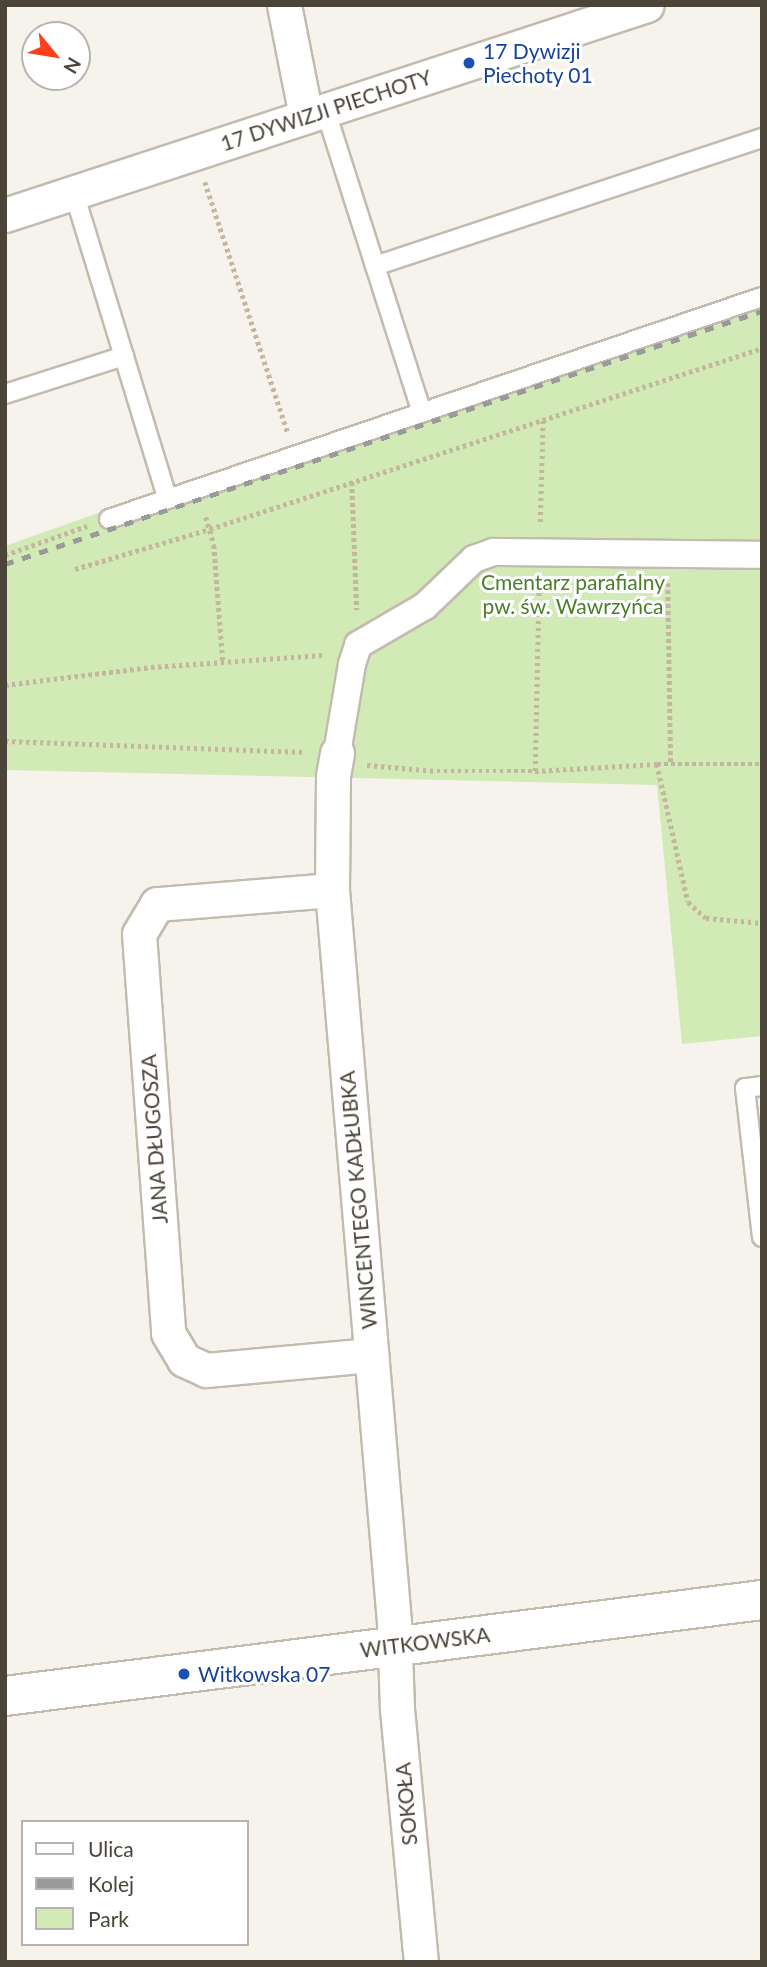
<!DOCTYPE html>
<meta charset="utf-8">
<style>
body{margin:0}
#map{position:relative;width:767px;height:1967px;overflow:hidden;background:#f6f3ec;font-family:Lato,sans-serif}
div>[style]{position:absolute}
[style*='--x']{left:calc(var(--x)*1px);top:calc(var(--y)*1px);width:calc(var(--w)*1px);rotate:calc(var(--a)*1deg)}
.green>*{inset:0;background:#d2eab5}
.path>*{height:4.5px;margin-top:-2.25px;transform-origin:0;background:repeating-linear-gradient(90deg,#c4b79f 0 3.5px,transparent 0 7px)}
.roads{filter:drop-shadow(2px 0 #c2bbae) drop-shadow(-2px 0 #c2bbae) drop-shadow(0 2px #c2bbae) drop-shadow(0 -2px #c2bbae)}
.service>*{height:18px;margin:-9px;padding:0 9px;transform-origin:9px;border-radius:9px;background:#fff}
.pedestrian>*{height:26px;margin:-13px;padding:0 13px;transform-origin:13px;border-radius:13px;background:#fff}
.minor>*{height:33px;margin:-16.5px;padding:0 16.5px;transform-origin:16.5px;border-radius:16.5px;background:#fff}
.tertiary>*{height:38px;margin:-19px;padding:0 19px;transform-origin:19px;border-radius:19px;background:#fff}
.rail>*{height:5px;margin-top:-2.5px;transform-origin:0;background:repeating-linear-gradient(90deg,#9a9a9a 0 9px,transparent 0 18px)}
.dots>*{width:19px;height:19px;translate:-50% -50%;box-sizing:border-box;border:4px solid #fff;border-radius:50%}
span{translate:-50% -50%;white-space:nowrap;text-align:center;line-height:1.15;-webkit-text-stroke:6px #fff;paint-order:stroke}
.transit-label{font-size:21px;color:#164399}
.left{translate:0 -50%;text-align:left}
.street-label{font-size:21px;color:#4b4439}
.park-label{font-size:21px;color:#4a7f2a}
.frame{position:absolute;inset:0;border:7px solid #4b4439;pointer-events:none}
.legend{position:absolute;left:21px;top:1820px;width:228px;height:126px;box-sizing:border-box;background:#fff;border:2px solid #b7b4b0;margin:0;padding:9px 12px;list-style:none;font-size:21px;color:#4b4439}
.legend li{display:flex;align-items:center;gap:14px;height:35px}
.legend b{width:35px;border:2px solid #b7b4b0}
.north{position:absolute;left:21px;top:21px;width:70px;height:70px;box-sizing:border-box;background:#fff;border:2px solid #b7b4b0;border-radius:50%;rotate:120deg;font-size:19px;font-weight:700;line-height:28px;text-align:center;color:#4b4439}
.north::after{content:'';display:block;margin:auto;width:24px;height:32px;background:#fc3f1d;clip-path:polygon(50% 0,100% 100%,50% 72%,0 100%)}
</style>
<div id="map">
<div class="green">
<i style="clip-path:polygon(762px 297px,762px 1036px,682px 1044px,657px 785px,5px 770px,5px 546px,152px 494px,168px 498px)"></i>
</div>
<div class="path">
<i style="--x:205;--y:182;--w:264;--a:71.7"></i>
<i style="--x:352;--y:482;--w:128;--a:87.8"></i>
<i style="--x:206;--y:517;--w:29;--a:74"></i>
<i style="--x:214;--y:545;--w:116;--a:85.6"></i>
<i style="--x:540;--y:522;--w:105;--a:-88.4"></i>
<i style="--x:5;--y:555;--w:87;--a:-19.5"></i>
<i style="--x:75;--y:569;--w:141;--a:-16.5"></i>
<i style="--x:210;--y:529;--w:581;--a:-18.15"></i>
<i style="--x:668;--y:583;--w:181;--a:89.1"></i>
<i style="--x:5;--y:685;--w:147;--a:-7"></i>
<i style="--x:151;--y:667;--w:173;--a:-4"></i>
<i style="--x:5;--y:741;--w:299;--a:2.1"></i>
<i style="--x:657;--y:764;--w:141;--a:77.3"></i>
<i style="--x:688;--y:902;--w:24;--a:42"></i>
<i style="--x:706;--y:918;--w:56;--a:5.1"></i>
<i style="--x:367;--y:765;--w:70;--a:4.9"></i>
<i style="--x:437;--y:771;--w:98;--a:0"></i>
<i style="--x:535;--y:771;--w:122;--a:-3.3"></i>
<i style="--x:657;--y:764;--w:105;--a:0"></i>
<i style="--x:535;--y:771;--w:191;--a:-88.8"></i>
</div>
<div class="roads">
<div class="service">
<i style="--x:325;--y:109;--w:316;--a:72.3"></i>
<i style="--x:74;--y:193;--w:319;--a:73"></i>
<i style="--x:375;--y:266;--w:408;--a:-18.3"></i>
<i style="--x:5;--y:394;--w:125;--a:-17.7"></i>
<i style="--x:109;--y:519;--w:690;--a:-18.78"></i>
<i style="--x:762;--y:1086;--w:17;--a:173"></i>
<i style="--x:745;--y:1088;--w:150;--a:83.5"></i>
</div>
<div class="pedestrian">
<i style="--x:337;--y:753;--w:90;--a:-80.4"></i>
<i style="--x:352;--y:664;--w:20;--a:-72"></i>
<i style="--x:358;--y:645;--w:78;--a:-30.2"></i>
<i style="--x:425;--y:606;--w:68;--a:-43.8"></i>
<i style="--x:474;--y:559;--w:20;--a:-20"></i>
<i style="--x:493;--y:552;--w:269;--a:0.6"></i>
</div>
<div class="minor">
<i style="--x:284;--y:5;--w:113;--a:78.8"></i>
<i style="--x:5;--y:215;--w:675;--a:-18.11"></i>
<i style="--x:337;--y:753;--w:23;--a:100"></i>
<i style="--x:333;--y:776;--w:114;--a:90.5"></i>
<i style="--x:332;--y:890;--w:735;--a:85.16"></i>
<i style="--x:394;--y:1622;--w:87;--a:88"></i>
<i style="--x:397;--y:1709;--w:254;--a:84.6"></i>
<i style="--x:332;--y:890;--w:176;--a:175.4"></i>
<i style="--x:157;--y:904;--w:35;--a:121"></i>
<i style="--x:139;--y:934;--w:400;--a:85.8"></i>
<i style="--x:168;--y:1333;--w:31;--a:59"></i>
<i style="--x:184;--y:1360;--w:24;--a:24"></i>
<i style="--x:206;--y:1370;--w:166;--a:-5.2"></i>
</div>
<div class="tertiary">
<i style="--x:5;--y:1696;--w:763;--a:-7.23"></i>
</div>
</div>
<div class="rail">
<i style="--x:5;--y:564;--w:798;--a:-18.48"></i>
</div>
<div class="dots">
<i style="left:469px;top:63px;background:#1a4fb4"></i>
<i style="left:184px;top:1674px;background:#1a4fb4"></i>
</div>
<div class="transit-label">
<span class="left" style="left:483px;top:63px">17 Dywizji<br>Piechoty 01</span>
<span class="left" style="left:198px;top:1674px">Witkowska 07</span>
</div>
<div class="street-label">
<span style="left:326px;top:110px;rotate:-18deg">17 DYWIZJI PIECHOTY</span>
<span style="left:154px;top:1139px;rotate:-94deg">JANA DŁUGOSZA</span>
<span style="left:358px;top:1200px;rotate:-95deg">WINCENTEGO KADŁUBKA</span>
<span style="left:425px;top:1642px;rotate:-7deg">WITKOWSKA</span>
<span style="left:406px;top:1804px;rotate:-95deg">SOKOŁA</span>
</div>
<div class="park-label">
<span style="left:573px;top:594px">Cmentarz parafialny<br>pw. św. Wawrzyńca</span>
</div>
<div class="frame"></div>
<ul class="legend">
<li><b style="height:9px;background:#fff"></b>Ulica</li>
<li><b style="height:9px;background:#9a9a9a"></b>Kolej</li>
<li><b style="height:19px;background:#d2eab5"></b>Park</li>
</ul>
<div class="north">N</div>
</div>
